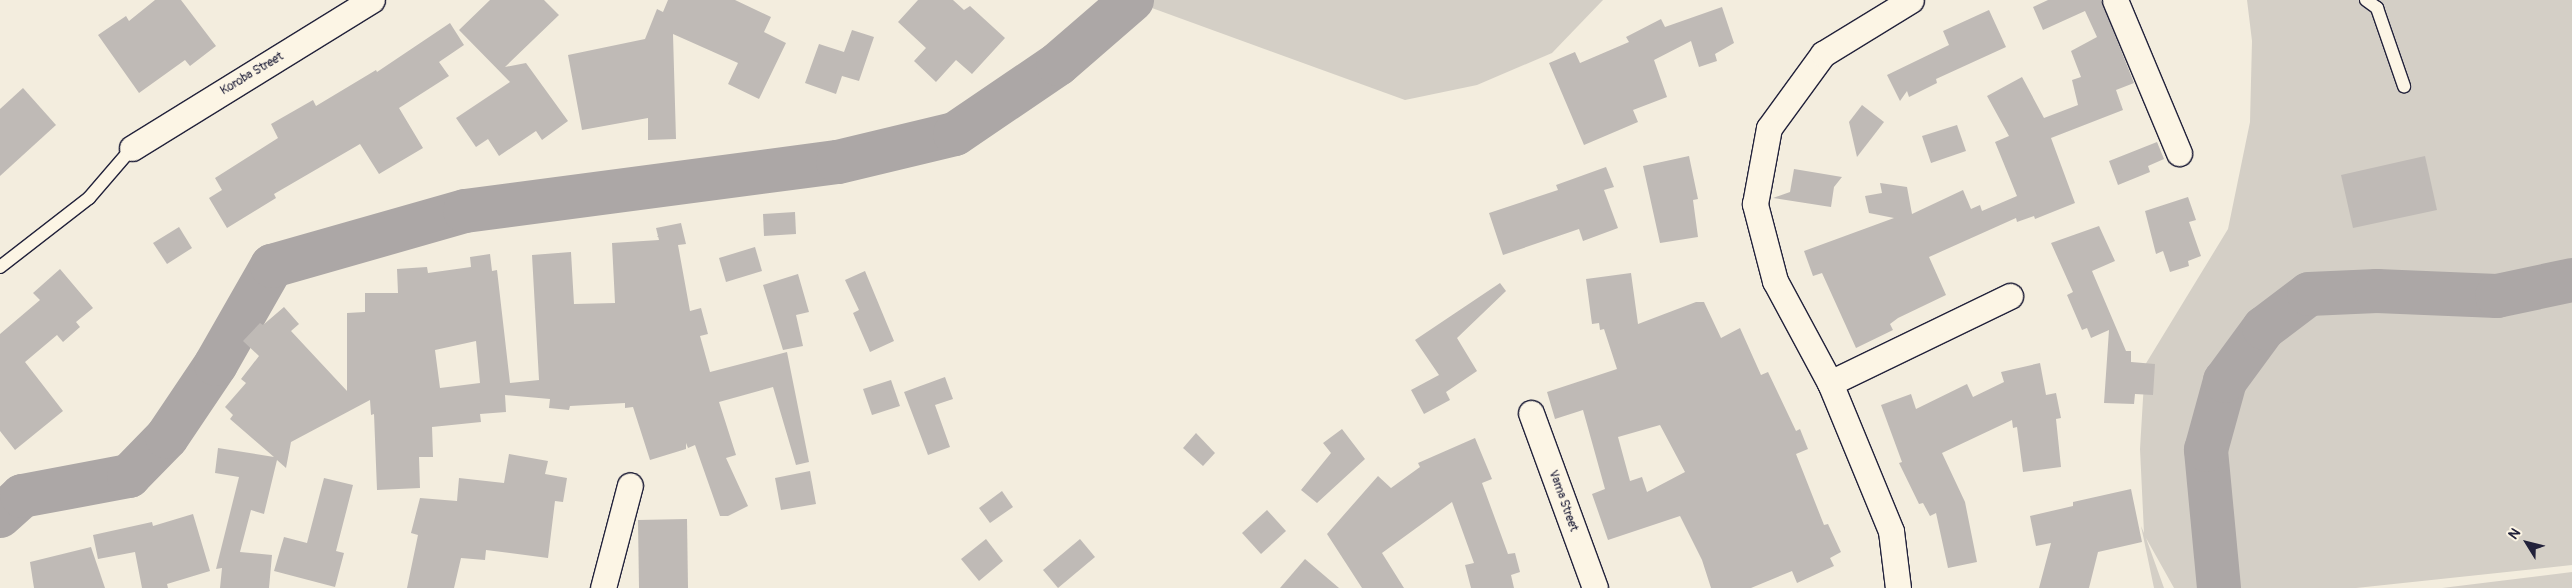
<!DOCTYPE html>
<style>
body{margin:0}
#map{position:relative;width:2572px;height:588px;overflow:hidden;background:#f3edde;font-family:Pangolin,sans-serif}
div>[style]{position:absolute}
[style*='--x']{left:calc(var(--x)*1px);top:calc(var(--y)*1px);width:calc(var(--w)*1px);rotate:calc(var(--a)*1deg)}
.green>*{inset:0;background:#d4cfc6}
.river>*{height:44px;margin:-22px;padding:0 22px;transform-origin:22px;border-radius:22px;background:#aca7a6}
.building>*{inset:0;background:#bfbab6}
.roads{filter:drop-shadow(1px 0 #22223b) drop-shadow(-1px 0 #22223b) drop-shadow(0 1px #22223b) drop-shadow(0 -1px #22223b)}
.lane>*{height:12px;margin:-6px;padding:0 6px;transform-origin:6px;border-radius:6px;background:#fcf5e5}
.street>*{height:25px;margin:-12.5px;padding:0 12.5px;transform-origin:12.5px;border-radius:12.5px;background:#fcf5e5}
span{translate:-50% -50%;white-space:nowrap;text-align:center;line-height:1.15;-webkit-text-stroke:4px #fcf5e5;paint-order:stroke}
.street-label{font-size:12px;color:#22223b}
.north{position:absolute;left:2502px;top:518px;width:50px;height:50px;-webkit-text-stroke:4px #fcf5e5;paint-order:stroke;rotate:306deg;font-size:14px;font-weight:700;line-height:20px;text-align:center;color:#22223b}
.north::after{content:'';display:block;margin:auto;width:18px;height:22px;background:#22223b;clip-path:polygon(50% 0,100% 100%,50% 72%,0 100%)}
</style>
<div id="map">
<div class="green">
<i style="clip-path:polygon(1130px 0,1603px 0,1552px 53px,1477px 85px,1405px 100px)"></i>
<i style="clip-path:polygon(2247px 0,2572px 0,2572px 565px,2356px 588px,2174px 588px,2146px 538px,2164px 588px,2154px 588px,2141px 526px,2144px 533px,2140px 449px,2145px 365px,2228px 229px,2250px 122px,2252px 41px)"></i>
<i style="clip-path:polygon(2572px 572px,2572px 588px,2442px 588px)"></i>
</div>
<div class="river">
<i style="--x:0;--y:516;--w:30;--a:-42"></i>
<i style="--x:22;--y:496;--w:109;--a:-10.6"></i>
<i style="--x:129;--y:476;--w:54;--a:-45.7"></i>
<i style="--x:167;--y:437;--w:88;--a:-56.1"></i>
<i style="--x:216;--y:364;--w:113;--a:-60.3"></i>
<i style="--x:272;--y:266;--w:201;--a:-15.9"></i>
<i style="--x:465;--y:211;--w:376;--a:-7.5"></i>
<i style="--x:838;--y:162;--w:120;--a:-13.5"></i>
<i style="--x:955;--y:134;--w:125;--a:-34.2"></i>
<i style="--x:1058;--y:64;--w:98;--a:-40.9"></i>
<i style="--x:2219;--y:588;--w:139;--a:-95.4"></i>
<i style="--x:2206;--y:450;--w:72;--a:-74.6"></i>
<i style="--x:2225;--y:381;--w:66;--a:-53.7"></i>
<i style="--x:2264;--y:328;--w:56;--a:-37.1"></i>
<i style="--x:2309;--y:294;--w:68;--a:-2.5"></i>
<i style="--x:2377;--y:291;--w:120;--a:2.4"></i>
<i style="--x:2497;--y:296;--w:77;--a:-12"></i>
</div>
<div class="building">
<i style="clip-path:polygon(155px 0,181px 0,216px 46px,190px 66px,185px 60px,139px 93px,98px 35px,126px 16px,129px 21px)"></i>
<i style="clip-path:polygon(490px 0,544px 0,559px 15px,505px 67px,526px 63px,568px 121px,542px 140px,536px 131px,499px 156px,488px 139px,476px 147px,456px 118px,510px 82px,459px 30px)"></i>
<i style="clip-path:polygon(668px 0,735px 0,771px 17px,764px 32px,786px 43px,759px 99px,728px 84px,738px 63px,673px 34px,676px 139px,648px 140px,648px 118px,582px 130px,568px 55px,645px 39px,657px 9px,663px 12px)"></i>
<i style="clip-path:polygon(918px 0,953px 0,964px 10px,970px 6px,1005px 38px,972px 74px,956px 60px,936px 82px,914px 61px,926px 48px,898px 22px)"></i>
<i style="clip-path:polygon(2048px 0,2101px 0,2134px 83px,2116px 90px,2123px 110px,2051px 138px,2075px 203px,2035px 219px,2034px 216px,2017px 222px,2016px 218px,1929px 257px,1946px 295px,1898px 318px,1890px 324px,1893px 330px,1856px 348px,1822px 273px,1813px 276px,1804px 251px,1894px 218px,1869px 213px,1865px 196px,1882px 193px,1880px 183px,1907px 187px,1912px 214px,1963px 190px,1971px 209px,1980px 205px,1982px 211px,2017px 196px,1995px 142px,2009px 136px,1987px 96px,2022px 77px,2044px 118px,2078px 105px,2072px 80px,2081px 77px,2071px 51px,2097px 37px,2085px 11px,2043px 30px,2033px 7px)"></i>
<i style="clip-path:polygon(1722px 7px,1734px 43px,1715px 54px,1717px 61px,1699px 67px,1691px 41px,1654px 60px,1667px 97px,1633px 110px,1638px 122px,1584px 145px,1549px 63px,1575px 52px,1580px 63px,1629px 42px,1626px 37px,1661px 19px,1665px 27px)"></i>
<i style="clip-path:polygon(1989px 10px,2006px 47px,1936px 79px,1937px 83px,1909px 97px,1907px 91px,1900px 101px,1887px 75px,1949px 45px,1943px 31px)"></i>
<i style="clip-path:polygon(450px 23px,464px 45px,439px 62px,449px 76px,399px 108px,423px 148px,379px 174px,360px 144px,274px 194px,276px 198px,227px 228px,209px 198px,222px 190px,215px 178px,278px 138px,271px 124px,313px 100px,316px 106px,376px 70px,377px 72px)"></i>
<i style="clip-path:polygon(852px 30px,874px 37px,859px 81px,842px 76px,836px 94px,805px 83px,819px 44px,844px 52px)"></i>
<i style="clip-path:polygon(23px 88px,56px 125px,0 176px,0 109px)"></i>
<i style="clip-path:polygon(1862px 105px,1884px 122px,1857px 157px,1849px 122px)"></i>
<i style="clip-path:polygon(1957px 125px,1966px 151px,1931px 163px,1922px 136px)"></i>
<i style="clip-path:polygon(2157px 142px,2164px 159px,2148px 166px,2150px 172px,2118px 185px,2109px 161px)"></i>
<i style="clip-path:polygon(1689px 156px,1698px 199px,1693px 200px,1698px 237px,1660px 243px,1643px 166px)"></i>
<i style="clip-path:polygon(2425px 156px,2437px 210px,2353px 228px,2341px 175px)"></i>
<i style="clip-path:polygon(1606px 167px,1614px 187px,1604px 190px,1618px 228px,1583px 241px,1579px 229px,1503px 255px,1489px 213px,1558px 190px,1556px 185px)"></i>
<i style="clip-path:polygon(1794px 169px,1842px 177px,1834px 187px,1831px 207px,1773px 198px,1790px 192px)"></i>
<i style="clip-path:polygon(2188px 197px,2196px 220px,2189px 222px,2201px 256px,2188px 261px,2189px 266px,2170px 272px,2163px 251px,2156px 254px,2145px 211px)"></i>
<i style="clip-path:polygon(795px 212px,796px 234px,764px 236px,763px 214px)"></i>
<i style="clip-path:polygon(evenodd,681px 223px,686px 244px,678px 245px,690px 311px,701px 308px,708px 334px,700px 336px,710px 372px,787px 352px,809px 462px,796px 465px,773px 387px,719px 402px,736px 455px,726px 458px,748px 506px,728px 516px,720px 516px,695px 445px,688px 448px,686px 443px,686px 449px,650px 460px,633px 407px,625px 408px,625px 403px,570px 406px,569px 410px,549px 408px,550px 399px,505px 395px,506px 412px,480px 414px,481px 422px,432px 427px,433px 457px,419px 457px,420px 488px,377px 490px,374px 414px,371px 415px,370px 400px,291px 442px,286px 468px,277px 460px,264px 514px,251px 510px,240px 552px,272px 555px,269px 588px,220px 588px,222px 568px,216px 569px,239px 477px,215px 473px,218px 448px,274px 457px,230px 419px,233px 415px,225px 407px,246px 383px,241px 379px,259px 356px,243px 341px,260px 323px,263px 325px,284px 307px,299px 324px,291px 331px,347px 391px,347px 313px,365px 312px,365px 293px,398px 293px,397px 269px,427px 267px,428px 273px,471px 267px,470px 257px,490px 254px,492px 271px,497px 270px,510px 383px,539px 380px,532px 255px,571px 252px,574px 304px,615px 303px,612px 243px,659px 240px,656px 228px,681px 223px,476px 341px,480px 383px,440px 388px,435px 350px,476px 341px)"></i>
<i style="clip-path:polygon(2099px 226px,2115px 261px,2092px 271px,2126px 351px,2131px 351px,2131px 362px,2155px 364px,2153px 395px,2135px 394px,2134px 404px,2104px 403px,2109px 330px,2091px 338px,2087px 328px,2082px 330px,2067px 295px,2073px 292px,2051px 243px)"></i>
<i style="clip-path:polygon(179px 227px,192px 248px,167px 264px,153px 243px)"></i>
<i style="clip-path:polygon(755px 247px,762px 271px,726px 282px,719px 258px)"></i>
<i style="clip-path:polygon(60px 269px,93px 308px,76px 322px,80px 327px,63px 342px,57px 335px,25px 362px,63px 411px,15px 450px,0 431px,0 334px,40px 300px,33px 293px)"></i>
<i style="clip-path:polygon(865px 271px,894px 341px,870px 352px,853px 313px,859px 310px,845px 280px)"></i>
<i style="clip-path:polygon(evenodd,1631px 273px,1638px 324px,1696px 302px,1704px 302px,1721px 338px,1740px 328px,1761px 375px,1768px 372px,1796px 431px,1800px 429px,1808px 449px,1796px 454px,1824px 525px,1828px 524px,1841px 552px,1830px 558px,1834px 566px,1797px 583px,1792px 571px,1751px 588px,1711px 588px,1702px 560px,1680px 516px,1608px 540px,1592px 494px,1605px 489px,1583px 410px,1555px 419px,1547px 392px,1617px 369px,1604px 329px,1600px 330px,1599px 323px,1592px 324px,1586px 279px,1631px 273px,1660px 425px,1685px 472px,1647px 492px,1642px 477px,1630px 481px,1618px 437px,1660px 425px)"></i>
<i style="clip-path:polygon(798px 274px,809px 312px,796px 315px,803px 346px,783px 350px,763px 285px)"></i>
<i style="clip-path:polygon(1500px 283px,1506px 291px,1457px 338px,1477px 371px,1446px 392px,1450px 400px,1424px 414px,1411px 390px,1439px 375px,1415px 340px)"></i>
<i style="clip-path:polygon(2040px 363px,2046px 395px,2056px 393px,2061px 418px,2056px 419px,2061px 467px,2023px 472px,2017px 427px,2013px 428px,2012px 420px,1942px 453px,1965px 502px,1977px 562px,1948px 568px,1936px 513px,1930px 516px,1923px 503px,1919px 504px,1899px 463px,1902px 462px,1881px 405px,1911px 394px,1916px 409px,1967px 384px,1973px 397px,2004px 382px,2001px 372px)"></i>
<i style="clip-path:polygon(945px 377px,953px 399px,935px 405px,950px 447px,928px 455px,904px 392px)"></i>
<i style="clip-path:polygon(891px 380px,900px 406px,872px 415px,863px 389px)"></i>
<i style="clip-path:polygon(1342px 429px,1365px 459px,1317px 503px,1301px 490px,1331px 453px,1323px 443px)"></i>
<i style="clip-path:polygon(1196px 433px,1215px 453px,1203px 466px,1183px 448px)"></i>
<i style="clip-path:polygon(1475px 438px,1492px 479px,1482px 483px,1508px 554px,1515px 553px,1520px 572px,1511px 575px,1514px 588px,1471px 588px,1465px 565px,1474px 563px,1452px 502px,1382px 553px,1404px 588px,1362px 588px,1327px 534px,1378px 476px,1391px 488px,1420px 467px,1418px 463px)"></i>
<i style="clip-path:polygon(509px 454px,548px 461px,545px 474px,567px 478px,563px 502px,555px 501px,548px 558px,486px 550px,485px 560px,461px 558px,454px 588px,407px 588px,418px 535px,411px 533px,420px 498px,457px 501px,459px 478px,504px 483px)"></i>
<i style="clip-path:polygon(810px 471px,816px 504px,781px 510px,775px 478px)"></i>
<i style="clip-path:polygon(324px 478px,353px 485px,336px 551px,344px 553px,335px 587px,274px 571px,284px 537px,307px 543px)"></i>
<i style="clip-path:polygon(2131px 489px,2142px 542px,2098px 552px,2089px 588px,2039px 588px,2051px 543px,2036px 546px,2030px 516px,2073px 506px,2073px 502px)"></i>
<i style="clip-path:polygon(1002px 491px,1013px 507px,990px 523px,979px 508px)"></i>
<i style="clip-path:polygon(1267px 510px,1286px 531px,1261px 554px,1242px 533px)"></i>
<i style="clip-path:polygon(193px 514px,210px 571px,167px 584px,168px 588px,142px 588px,135px 552px,98px 559px,93px 535px,152px 522px,153px 526px)"></i>
<i style="clip-path:polygon(687px 519px,688px 588px,639px 588px,638px 520px)"></i>
<i style="clip-path:polygon(986px 539px,1003px 561px,979px 581px,961px 559px)"></i>
<i style="clip-path:polygon(1080px 539px,1095px 557px,1058px 588px,1043px 570px)"></i>
<i style="clip-path:polygon(91px 547px,105px 588px,34px 588px,30px 562px)"></i>
<i style="clip-path:polygon(1305px 559px,1339px 588px,1280px 588px)"></i>
</div>
<div class="roads">
<div class="lane">
<i style="--x:2366;--y:0;--w:14;--a:36"></i>
<i style="--x:2377;--y:8;--w:83;--a:70.9"></i>
<i style="--x:0;--y:267;--w:113;--a:-37.8"></i>
<i style="--x:89;--y:198;--w:66;--a:-49.3"></i>
</div>
<div class="street">
<i style="--x:2115;--y:0;--w:166;--a:67.3"></i>
<i style="--x:132;--y:148;--w:282;--a:-31.7"></i>
<i style="--x:1830;--y:383;--w:200;--a:-25.8"></i>
<i style="--x:1531;--y:413;--w:186;--a:69.9"></i>
<i style="--x:603;--y:588;--w:106;--a:-75.3"></i>
<i style="--x:1898;--y:588;--w:57;--a:-97"></i>
<i style="--x:1891;--y:531;--w:160;--a:-112.4"></i>
<i style="--x:1830;--y:383;--w:116;--a:-118.3"></i>
<i style="--x:1775;--y:281;--w:80;--a:-104.6"></i>
<i style="--x:1755;--y:204;--w:77;--a:-79.6"></i>
<i style="--x:1769;--y:128;--w:92;--a:-53.9"></i>
<i style="--x:1823;--y:54;--w:103;--a:-31.5"></i>
</div>
</div>
<div class="street-label">
<span style="left:252px;top:74px;rotate:-31deg">Koroba Street</span>
<span style="left:1563px;top:501px;rotate:70deg">Vama Street</span>
</div>
<div class="north">N</div>
</div>
